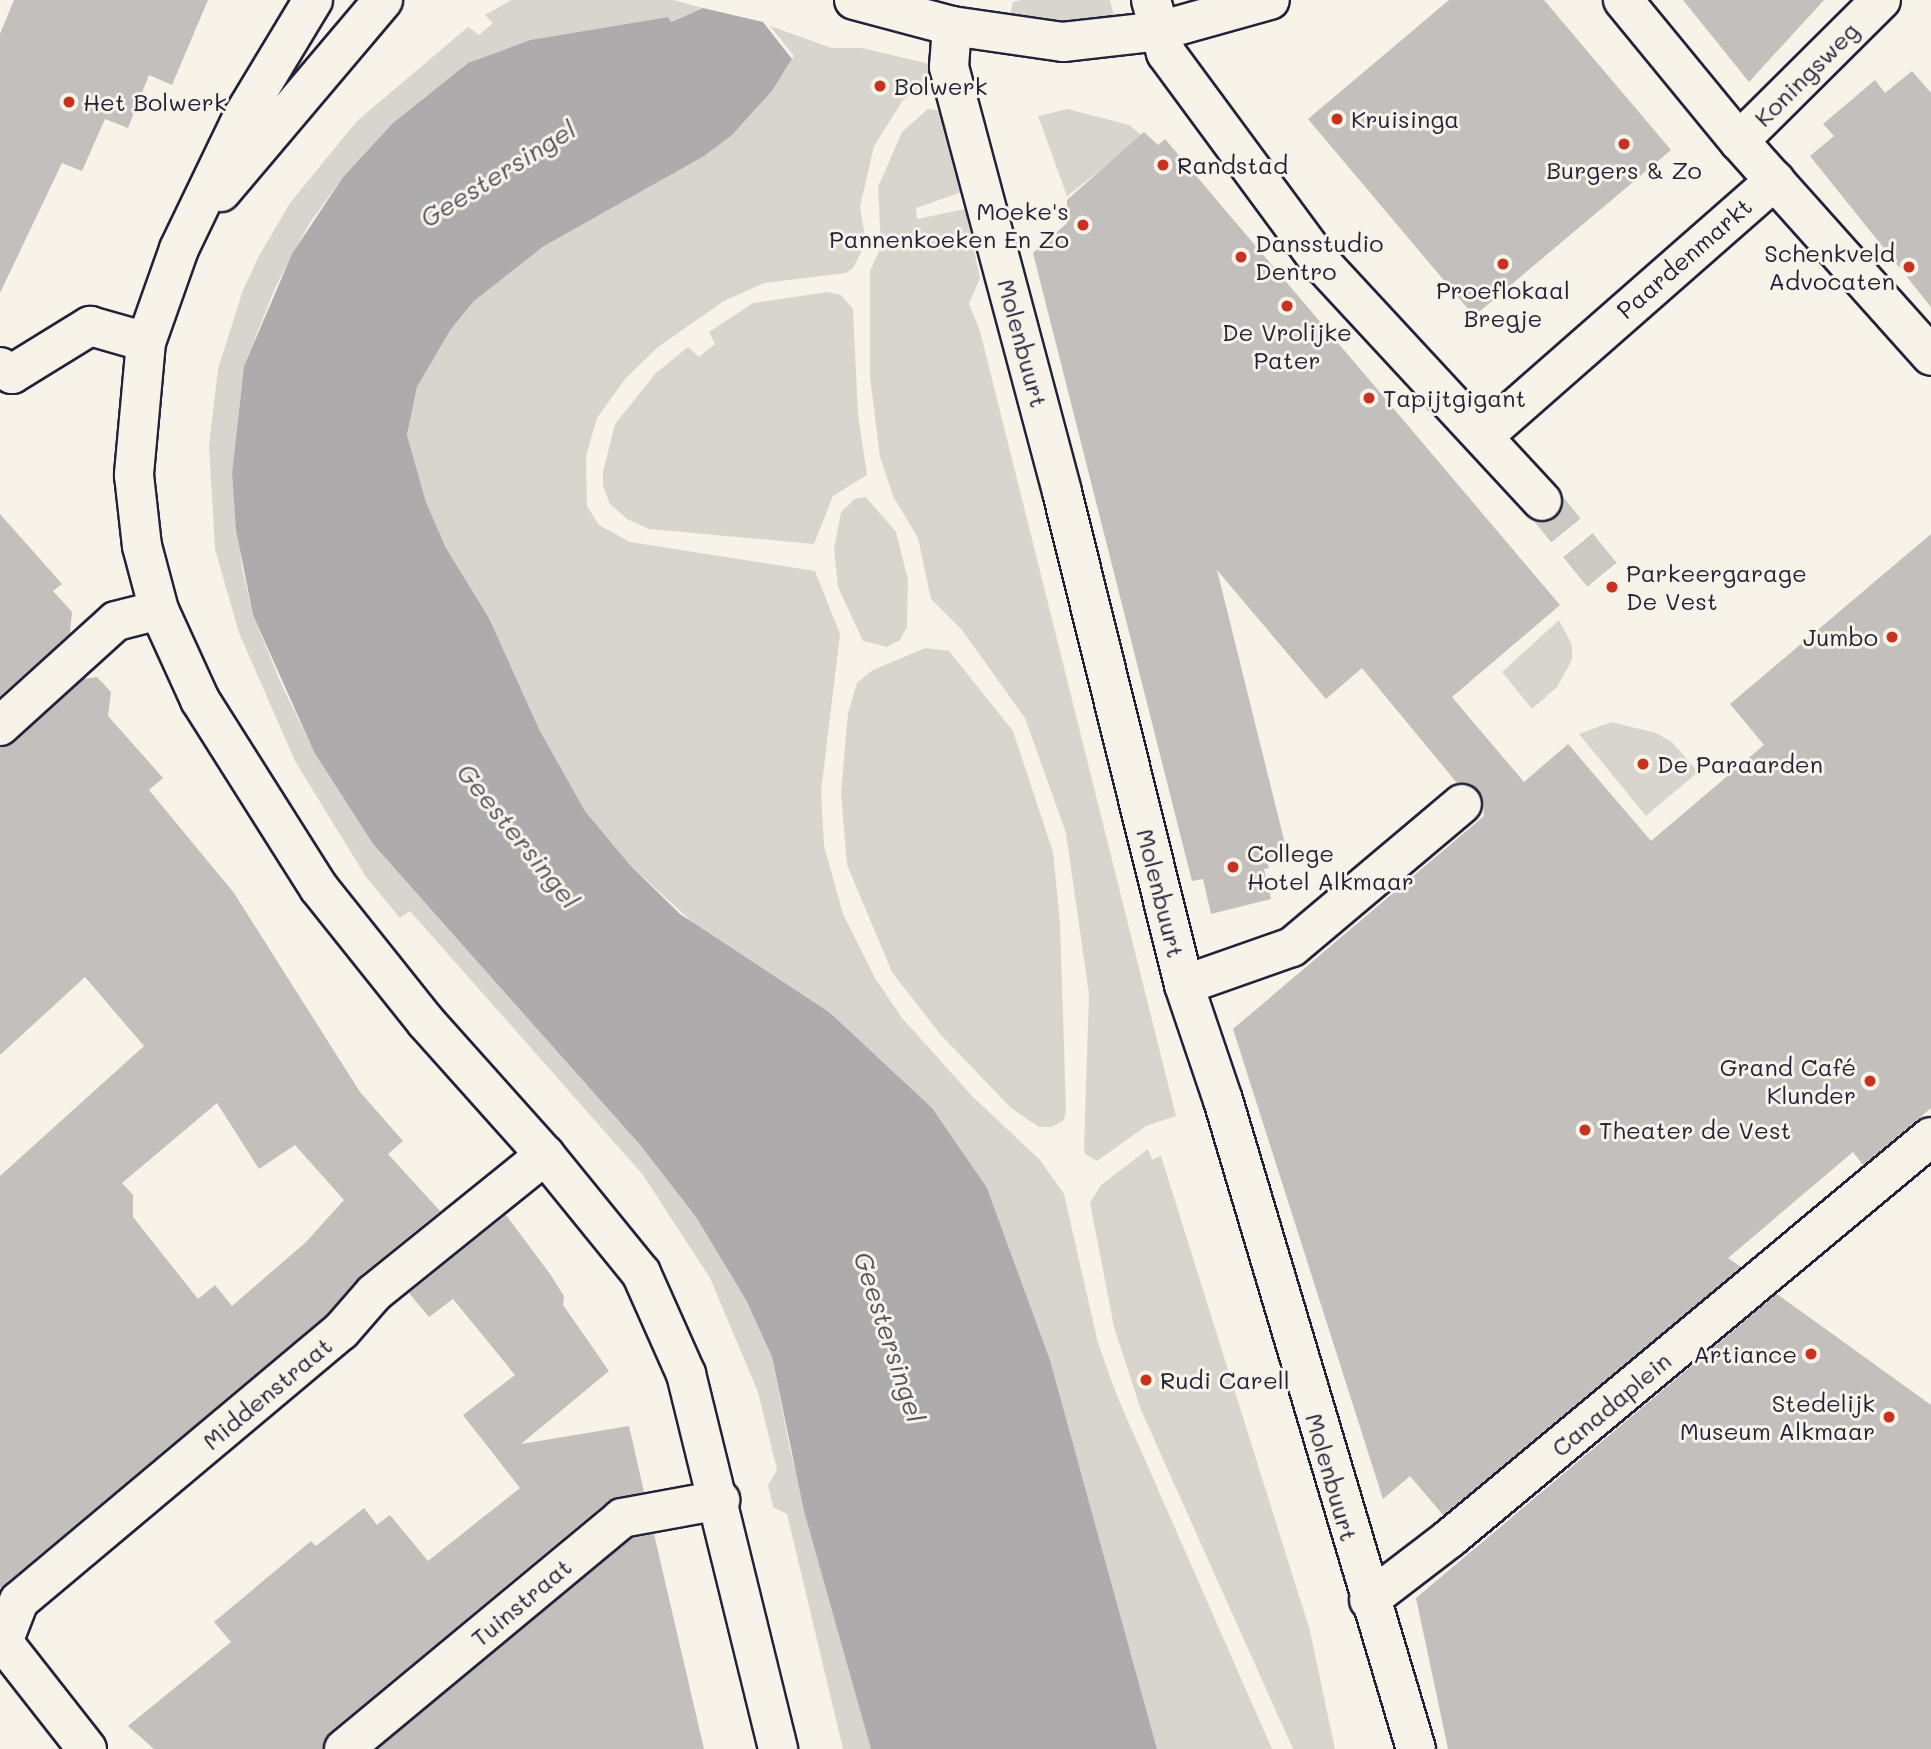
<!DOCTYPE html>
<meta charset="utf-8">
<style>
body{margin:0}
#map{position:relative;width:1931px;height:1749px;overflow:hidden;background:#f7f3e8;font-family:Mali,sans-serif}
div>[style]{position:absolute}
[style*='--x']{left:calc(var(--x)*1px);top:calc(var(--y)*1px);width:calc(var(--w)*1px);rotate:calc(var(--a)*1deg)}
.green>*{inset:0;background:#d8d5cf}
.water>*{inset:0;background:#aeabad}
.building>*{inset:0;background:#c2bfbd}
.street-tunnel>*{height:38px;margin-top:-19px;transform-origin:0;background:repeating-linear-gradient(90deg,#ccc9c5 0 38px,transparent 0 57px)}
.roads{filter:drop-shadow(2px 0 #22223b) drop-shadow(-2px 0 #22223b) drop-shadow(0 2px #22223b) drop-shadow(0 -2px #22223b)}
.street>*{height:38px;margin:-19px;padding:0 19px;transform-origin:19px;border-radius:19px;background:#f7f3e8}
.secondary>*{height:38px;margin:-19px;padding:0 19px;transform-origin:19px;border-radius:19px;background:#f7f3e8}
.dots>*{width:19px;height:19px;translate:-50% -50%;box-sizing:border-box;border:4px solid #f7f3e8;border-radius:50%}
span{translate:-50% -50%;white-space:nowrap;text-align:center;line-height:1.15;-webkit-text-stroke:6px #f7f3e8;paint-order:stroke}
.street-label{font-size:24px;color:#22223b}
.poi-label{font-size:24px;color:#22223b}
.left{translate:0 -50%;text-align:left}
.right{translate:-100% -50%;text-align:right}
.water-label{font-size:26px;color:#535263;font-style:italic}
</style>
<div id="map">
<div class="green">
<i style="clip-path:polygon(512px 0,673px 0,703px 8px,670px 22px,668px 17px,530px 40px,468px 63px,393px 123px,343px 177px,309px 224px,275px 288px,244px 366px,232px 473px,242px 568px,253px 615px,280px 681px,314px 752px,373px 844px,641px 1146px,696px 1217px,746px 1300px,772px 1357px,790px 1450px,871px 1749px,843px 1749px,787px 1514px,773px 1507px,768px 1485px,777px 1470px,758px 1392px,710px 1278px,643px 1175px,410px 911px,400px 918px,366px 877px,295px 761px,239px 633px,215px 549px,209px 445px,218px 369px,243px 290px,259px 256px,290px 203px,357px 121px,468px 27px,479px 35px,493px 23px,485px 15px)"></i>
<i style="clip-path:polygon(1021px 0,1110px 0,1114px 16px,1110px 25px,1008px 22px,1013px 2px)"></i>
<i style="clip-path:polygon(770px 26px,832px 48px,862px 48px,930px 64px,930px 80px,903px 100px,874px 146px,860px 207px,866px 243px,853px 268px,846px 273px,764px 283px,724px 301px,658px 347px,625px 379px,597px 418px,586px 456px,587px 506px,599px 525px,630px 542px,815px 571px,840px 634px,821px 792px,824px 846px,843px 914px,875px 978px,902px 1018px,973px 1097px,1040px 1160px,1064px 1194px,1098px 1343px,1117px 1396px,1272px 1749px,1157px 1749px,1050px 1360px,987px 1188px,829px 1012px,700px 929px,630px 865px,585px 811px,539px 729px,489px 618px,446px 548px,426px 502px,407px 435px,417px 387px,451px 329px,474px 301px,544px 246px,732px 135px,772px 91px,794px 56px)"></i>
<i style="clip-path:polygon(928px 109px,941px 111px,962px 192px,916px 208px,917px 219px,965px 209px,980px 278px,969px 304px,980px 331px,1176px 1116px,1146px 1126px,1097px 1161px,1085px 1154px,1084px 1148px,1089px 994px,1066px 833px,1025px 718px,962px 630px,931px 599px,918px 538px,893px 496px,880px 457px,870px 377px,870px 271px,881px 247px,878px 187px,902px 132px)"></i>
<i style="clip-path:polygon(1068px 109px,1129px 125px,1144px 137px,1067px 196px,1038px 116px)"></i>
<i style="clip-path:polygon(828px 292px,841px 295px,853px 309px,858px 415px,867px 475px,833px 496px,814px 544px,649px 529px,627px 519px,610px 504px,603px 486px,603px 472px,615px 424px,656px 373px,688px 347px,699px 357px,715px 344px,709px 332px,753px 303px)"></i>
<i style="clip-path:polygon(866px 497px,896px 532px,908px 580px,907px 627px,900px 640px,887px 647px,863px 641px,838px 587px,834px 549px,841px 512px,855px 499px)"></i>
<i style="clip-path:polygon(1559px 620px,1572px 645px,1572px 660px,1557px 687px,1532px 709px,1502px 672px)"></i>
<i style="clip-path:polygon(925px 648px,949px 651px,1013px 731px,1053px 852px,1060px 923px,1066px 1110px,1064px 1120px,1052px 1127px,1039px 1127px,1011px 1108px,940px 1034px,892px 972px,847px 865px,841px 793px,848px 713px,857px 683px,873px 670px)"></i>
<i style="clip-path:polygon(1611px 722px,1656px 733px,1672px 742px,1698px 772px,1646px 816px,1579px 734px)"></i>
<i style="clip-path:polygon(1148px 1149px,1152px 1160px,1161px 1156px,1310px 1631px,1335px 1749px,1293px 1749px,1141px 1410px,1114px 1327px,1090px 1203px,1101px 1185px)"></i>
</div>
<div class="water">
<i style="clip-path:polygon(703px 8px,763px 22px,792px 59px,772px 91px,732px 135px,704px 156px,544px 246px,474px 301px,451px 329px,417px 387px,407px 435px,426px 502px,446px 548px,489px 618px,539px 729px,585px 811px,630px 865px,680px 914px,829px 1012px,932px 1108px,987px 1188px,1050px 1360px,1157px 1749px,871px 1749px,804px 1511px,772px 1357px,746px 1300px,696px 1217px,641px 1146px,373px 844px,314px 752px,253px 615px,236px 530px,232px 473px,244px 366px,292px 254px,343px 177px,393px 123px,468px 63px,530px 40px,668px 17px,671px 22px)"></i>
</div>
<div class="building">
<i style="clip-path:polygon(14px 0,208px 0,172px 85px,149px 75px,128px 128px,105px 119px,82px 171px,62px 163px,0 293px,0 34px)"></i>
<i style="clip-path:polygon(1449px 0,1544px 0,1671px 150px,1474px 316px,1308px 119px)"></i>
<i style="clip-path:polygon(1683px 0,1824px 0,1749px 82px)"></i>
<i style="clip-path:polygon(1912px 71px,1931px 93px,1931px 307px,1810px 156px,1834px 136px,1823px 124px,1875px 80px,1885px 93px)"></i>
<i style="clip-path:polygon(1144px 132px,1158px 145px,1165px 139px,1560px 605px,1452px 697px,1524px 782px,1568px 744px,1651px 841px,1764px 745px,1730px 704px,1931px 534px,1931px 1108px,1863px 1165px,1853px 1152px,1728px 1258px,1741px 1267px,1443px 1515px,1410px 1476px,1383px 1499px,1233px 1029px,1484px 816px,1483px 800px,1470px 784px,1457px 783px,1362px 668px,1326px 699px,1217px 570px,1288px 856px,1267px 861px,1269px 868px,1264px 869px,1271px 899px,1211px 914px,1203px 879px,1192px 881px,1033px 253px,1067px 223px,1067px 200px)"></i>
<i style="clip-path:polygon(0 514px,62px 584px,53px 591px,72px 612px,70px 633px,0 696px)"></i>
<i style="clip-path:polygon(evenodd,97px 677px,111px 692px,108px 716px,163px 778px,149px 790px,234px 893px,360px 1092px,403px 1141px,388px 1154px,440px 1211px,360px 1276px,326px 1315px,0 1588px,0 1176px,144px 1046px,85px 977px,0 1055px,0 747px,15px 742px,84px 679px,97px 677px,217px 1103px,259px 1169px,295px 1145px,344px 1200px,306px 1242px,232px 1306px,215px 1285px,198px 1299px,133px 1217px,133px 1195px,122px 1183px,217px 1103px)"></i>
<i style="clip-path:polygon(506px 1215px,550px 1274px,564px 1296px,563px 1305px,609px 1371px,521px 1444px,629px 1426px,644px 1492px,608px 1501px,330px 1732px,323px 1749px,154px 1749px,128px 1726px,231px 1642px,214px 1622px,311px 1541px,316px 1546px,364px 1508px,377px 1525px,390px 1515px,428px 1561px,520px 1488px,463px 1415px,515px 1375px,453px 1299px,429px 1317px,409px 1293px)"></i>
<i style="clip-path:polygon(1777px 1294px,1931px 1405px,1931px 1749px,1448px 1749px,1416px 1598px)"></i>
<i style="clip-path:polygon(654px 1534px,704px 1749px,378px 1749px,632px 1538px)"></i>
</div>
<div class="street-tunnel">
<i style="--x:1542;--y:501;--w:111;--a:50.9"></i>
</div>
<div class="roads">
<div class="street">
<i style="--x:1151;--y:0;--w:55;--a:74.2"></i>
<i style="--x:1166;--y:53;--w:255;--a:53.6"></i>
<i style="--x:1317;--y:258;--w:331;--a:47.2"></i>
<i style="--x:1623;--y:0;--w:183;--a:50.6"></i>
<i style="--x:1739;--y:141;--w:288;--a:48.2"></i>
<i style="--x:952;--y:26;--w:41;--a:94.2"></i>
<i style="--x:949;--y:67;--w:440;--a:75.1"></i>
<i style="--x:1062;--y:492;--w:508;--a:76.1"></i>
<i style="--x:1184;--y:985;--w:121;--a:71.3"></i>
<i style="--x:1223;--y:1100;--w:677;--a:73.44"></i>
<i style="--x:1739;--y:141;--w:200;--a:-44.8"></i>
<i style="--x:0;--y:367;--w:14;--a:30"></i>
<i style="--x:12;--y:374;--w:92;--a:-31.6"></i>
<i style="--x:90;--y:326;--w:58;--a:15.9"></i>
<i style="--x:1485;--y:435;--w:386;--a:-41.3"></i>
<i style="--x:0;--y:726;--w:156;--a:-42.2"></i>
<i style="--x:116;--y:621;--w:44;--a:-14.3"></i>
<i style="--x:1184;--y:985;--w:114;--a:-19.4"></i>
<i style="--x:1292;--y:947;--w:222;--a:-40.1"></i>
<i style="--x:1369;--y:1600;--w:102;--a:-37.4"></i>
<i style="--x:1450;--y:1538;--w:626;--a:-39.82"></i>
<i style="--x:87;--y:1749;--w:136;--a:-128.1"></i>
<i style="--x:3;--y:1642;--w:44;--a:-68.7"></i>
<i style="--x:19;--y:1601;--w:420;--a:-40"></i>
<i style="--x:341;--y:1331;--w:50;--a:-49"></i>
<i style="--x:374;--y:1293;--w:220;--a:-38.9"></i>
<i style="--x:344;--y:1749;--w:361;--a:-39.7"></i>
<i style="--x:622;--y:1518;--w:100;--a:-10.4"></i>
</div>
<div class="secondary">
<i style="--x:313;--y:0;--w:135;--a:121.1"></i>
<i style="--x:243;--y:116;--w:148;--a:115.7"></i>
<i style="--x:179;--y:249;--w:99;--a:109.5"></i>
<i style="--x:146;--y:342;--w:134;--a:95.2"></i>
<i style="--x:134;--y:475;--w:71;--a:83.6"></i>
<i style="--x:142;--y:546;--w:66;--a:75.1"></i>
<i style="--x:159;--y:610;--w:99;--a:65.5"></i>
<i style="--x:200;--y:700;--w:222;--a:57.7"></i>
<i style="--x:319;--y:888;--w:171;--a:51.4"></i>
<i style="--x:426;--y:1022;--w:178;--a:48.2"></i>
<i style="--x:545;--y:1155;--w:152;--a:50.9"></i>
<i style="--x:641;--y:1273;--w:111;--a:66"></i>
<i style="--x:686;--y:1374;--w:386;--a:76.2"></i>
<i style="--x:854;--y:0;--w:101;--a:14.9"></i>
<i style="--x:952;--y:26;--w:112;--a:8.2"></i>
<i style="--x:1063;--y:42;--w:97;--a:-6.5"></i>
<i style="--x:1159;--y:31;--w:115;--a:-15.6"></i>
<i style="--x:221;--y:192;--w:251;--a:-49.8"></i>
</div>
</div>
<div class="dots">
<i style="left:880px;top:86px;background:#c8321e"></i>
<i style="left:69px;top:102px;background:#c8321e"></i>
<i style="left:1337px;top:119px;background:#c8321e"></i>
<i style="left:1624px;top:144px;background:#c8321e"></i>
<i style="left:1163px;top:165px;background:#c8321e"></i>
<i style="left:1083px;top:225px;background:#c8321e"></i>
<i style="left:1241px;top:257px;background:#c8321e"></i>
<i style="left:1503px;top:264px;background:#c8321e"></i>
<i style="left:1909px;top:267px;background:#c8321e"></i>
<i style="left:1287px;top:306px;background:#c8321e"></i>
<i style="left:1369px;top:398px;background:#c8321e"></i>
<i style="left:1612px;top:587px;background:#c8321e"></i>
<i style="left:1892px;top:637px;background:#c8321e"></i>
<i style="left:1643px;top:764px;background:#c8321e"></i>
<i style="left:1233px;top:867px;background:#c8321e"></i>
<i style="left:1870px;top:1081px;background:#c8321e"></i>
<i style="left:1585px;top:1130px;background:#c8321e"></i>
<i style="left:1811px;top:1354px;background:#c8321e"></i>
<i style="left:1146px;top:1380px;background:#c8321e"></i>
<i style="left:1889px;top:1417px;background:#c8321e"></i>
</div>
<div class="street-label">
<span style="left:1806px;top:74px;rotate:-45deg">Koningsweg</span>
<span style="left:1684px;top:258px;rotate:-41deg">Paardenmarkt</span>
<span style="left:1023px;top:343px;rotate:75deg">Molenbuurt</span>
<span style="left:1161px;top:893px;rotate:76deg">Molenbuurt</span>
<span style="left:267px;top:1393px;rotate:-40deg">Middenstraat</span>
<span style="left:1611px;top:1404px;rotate:-40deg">Canadaplein</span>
<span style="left:1332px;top:1477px;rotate:74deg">Molenbuurt</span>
<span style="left:521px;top:1602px;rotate:-40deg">Tuinstraat</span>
</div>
<div class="poi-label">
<span class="left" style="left:894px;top:86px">Bolwerk</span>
<span class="left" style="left:83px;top:102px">Het Bolwerk</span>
<span class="left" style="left:1351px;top:119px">Kruisinga</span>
<span class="left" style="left:1177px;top:165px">Randstad</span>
<span style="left:1624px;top:170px">Burgers &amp; Zo</span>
<span class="right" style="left:1069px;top:225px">Moeke's<br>Pannenkoeken En Zo</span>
<span class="left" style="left:1255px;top:257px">Dansstudio<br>Dentro</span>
<span class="right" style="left:1895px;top:267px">Schenkveld<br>Advocaten</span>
<span style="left:1503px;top:304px">Proeflokaal<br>Bregje</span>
<span style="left:1287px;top:346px">De Vrolijke<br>Pater</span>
<span class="left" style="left:1383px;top:398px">Tapijtgigant</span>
<span class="left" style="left:1626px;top:587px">Parkeergarage<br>De Vest</span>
<span class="right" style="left:1878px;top:637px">Jumbo</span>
<span class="left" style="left:1657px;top:764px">De Paraarden</span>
<span class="left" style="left:1247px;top:867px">College<br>Hotel Alkmaar</span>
<span class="right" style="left:1856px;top:1081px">Grand Café<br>Klunder</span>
<span class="left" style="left:1599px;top:1130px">Theater de Vest</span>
<span class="right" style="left:1797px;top:1354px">Artiance</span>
<span class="left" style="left:1160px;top:1380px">Rudi Carell</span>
<span class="right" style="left:1875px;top:1417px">Stedelijk<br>Museum Alkmaar</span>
</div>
<div class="water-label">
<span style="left:498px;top:174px;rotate:-32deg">Geestersingel</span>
<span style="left:518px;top:836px;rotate:51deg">Geestersingel</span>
<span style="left:889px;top:1337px;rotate:72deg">Geestersingel</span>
</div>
</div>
